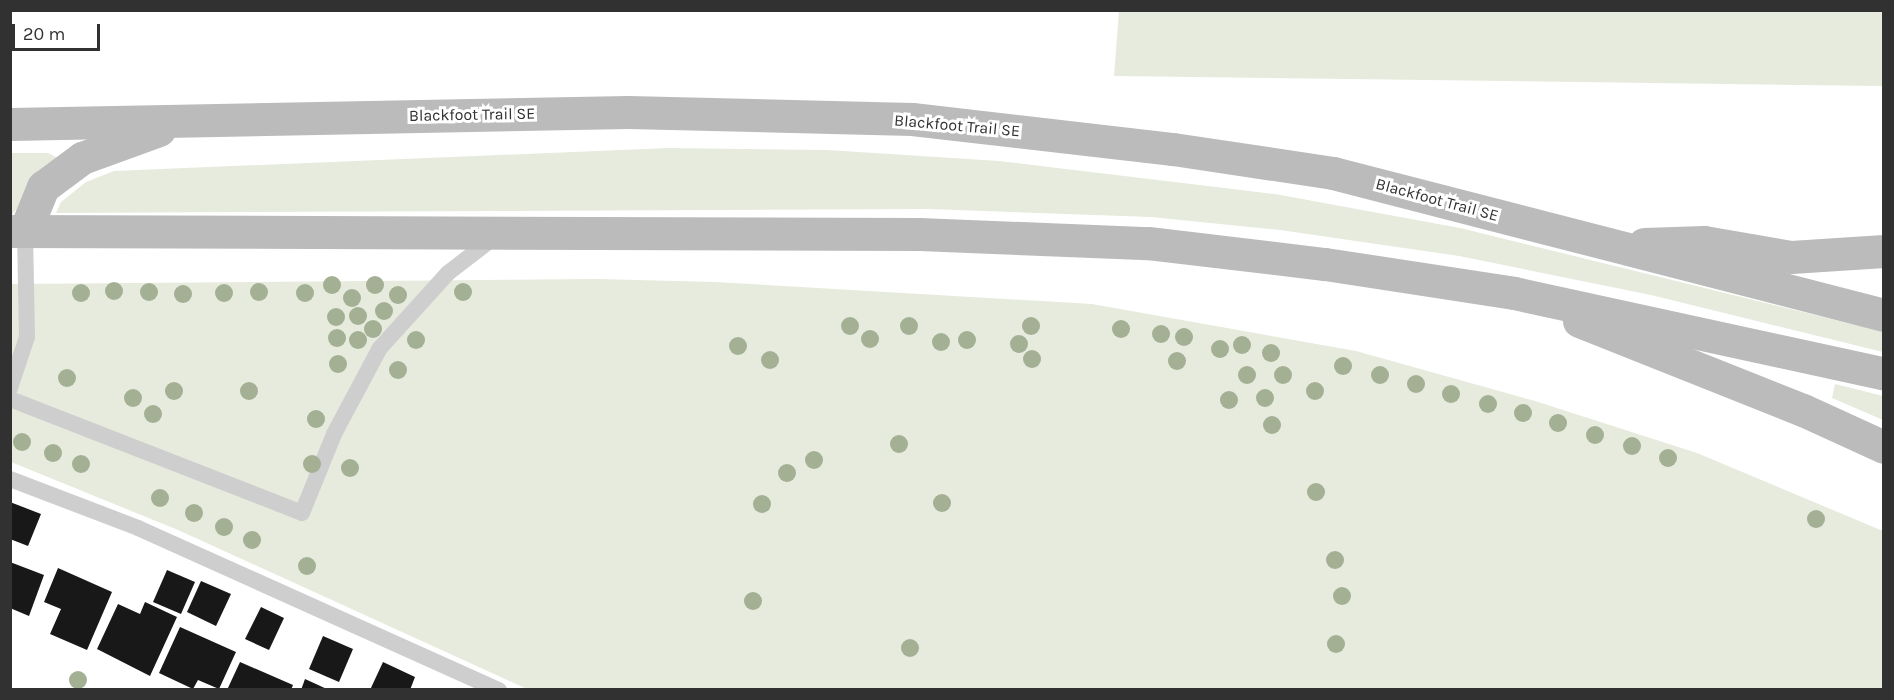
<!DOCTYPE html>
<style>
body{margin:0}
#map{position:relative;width:1894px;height:700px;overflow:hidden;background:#fff;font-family:Karla,sans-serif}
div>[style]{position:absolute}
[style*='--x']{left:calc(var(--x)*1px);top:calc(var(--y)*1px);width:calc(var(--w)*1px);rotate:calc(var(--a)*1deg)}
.green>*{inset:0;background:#e6ebdd}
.building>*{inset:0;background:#181818}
.service>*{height:16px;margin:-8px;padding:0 8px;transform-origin:8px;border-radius:8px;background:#cecece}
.secondary>*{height:33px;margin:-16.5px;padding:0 16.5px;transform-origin:16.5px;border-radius:16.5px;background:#bbb}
.trees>*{width:18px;height:18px;margin:-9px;border-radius:50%;background:#a3b094}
span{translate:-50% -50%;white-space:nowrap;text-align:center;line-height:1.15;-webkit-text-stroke:6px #fff;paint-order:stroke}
.street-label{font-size:16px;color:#313131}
.frame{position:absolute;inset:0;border:12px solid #313131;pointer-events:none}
.scale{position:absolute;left:12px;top:24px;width:88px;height:27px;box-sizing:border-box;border:3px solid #313131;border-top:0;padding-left:8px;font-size:18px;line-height:21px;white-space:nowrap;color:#313131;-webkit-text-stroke:4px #fff;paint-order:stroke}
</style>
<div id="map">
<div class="green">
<i style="clip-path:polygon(1119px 11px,1883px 11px,1883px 86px,1114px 76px)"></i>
<i style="clip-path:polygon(669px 148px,827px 150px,999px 161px,1275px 194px,1460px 228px,1856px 325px,1883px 332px,1883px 352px,1651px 295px,1459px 256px,1280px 230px,1151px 217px,929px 209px,56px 213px,61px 202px,86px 182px,114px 171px)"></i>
<i style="clip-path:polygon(11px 153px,48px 153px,58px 158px,11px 216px)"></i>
<i style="clip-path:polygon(598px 279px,715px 282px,1092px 304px,1356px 351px,1535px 401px,1697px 453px,1883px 531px,1883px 689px,527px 689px,178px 530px,11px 462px,10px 284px)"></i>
<i style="clip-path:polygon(1835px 384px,1883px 396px,1883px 420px,1832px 398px)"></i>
</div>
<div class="building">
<i style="clip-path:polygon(10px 502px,41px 514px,28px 546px,10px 539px)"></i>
<i style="clip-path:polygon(10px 562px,44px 575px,29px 616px,10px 608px)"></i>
<i style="clip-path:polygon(58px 568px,112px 592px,87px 650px,50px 634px,61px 609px,44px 602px)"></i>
<i style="clip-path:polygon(167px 570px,195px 582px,181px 614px,153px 602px)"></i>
<i style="clip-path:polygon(201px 581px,231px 594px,216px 626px,187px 612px)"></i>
<i style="clip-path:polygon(145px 602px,177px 617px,150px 676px,97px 649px,118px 604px,140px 614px)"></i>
<i style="clip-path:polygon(261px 607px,284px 618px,269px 650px,245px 639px)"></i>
<i style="clip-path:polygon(180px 627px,236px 652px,219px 689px,198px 680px,193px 689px,159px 673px)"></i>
<i style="clip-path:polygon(323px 636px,353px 649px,339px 682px,309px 669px)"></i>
<i style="clip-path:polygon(240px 662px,293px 685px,291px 690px,227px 690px)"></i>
<i style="clip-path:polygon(383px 662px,415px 677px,410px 690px,370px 690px)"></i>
<i style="clip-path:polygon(305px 679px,329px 690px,301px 690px)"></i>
</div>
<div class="service">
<i style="--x:10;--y:388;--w:54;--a:-71.6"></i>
<i style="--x:27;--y:337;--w:106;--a:-91.1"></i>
<i style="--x:10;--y:399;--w:313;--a:21.3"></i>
<i style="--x:302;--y:513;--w:85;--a:-67.9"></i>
<i style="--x:334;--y:434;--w:98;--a:-61.9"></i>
<i style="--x:380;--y:348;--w:101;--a:-47.8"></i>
<i style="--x:448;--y:273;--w:61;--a:-37.6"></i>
<i style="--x:10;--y:479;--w:137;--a:20.9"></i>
<i style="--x:138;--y:528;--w:396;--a:24.2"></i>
</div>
<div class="secondary">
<i style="--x:10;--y:124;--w:618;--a:-1.11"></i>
<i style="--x:628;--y:112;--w:284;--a:1.4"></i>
<i style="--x:912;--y:119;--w:263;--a:6.6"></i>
<i style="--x:1173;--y:149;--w:162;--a:8.5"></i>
<i style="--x:1333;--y:173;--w:569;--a:14.45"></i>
<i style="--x:10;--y:231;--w:909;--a:0.19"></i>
<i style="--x:919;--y:234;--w:229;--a:2.3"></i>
<i style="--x:1148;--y:243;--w:178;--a:6.8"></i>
<i style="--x:1325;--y:264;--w:191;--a:8.7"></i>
<i style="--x:1514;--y:293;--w:379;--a:12.3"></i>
<i style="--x:25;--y:231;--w:48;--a:-67.8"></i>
<i style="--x:43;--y:187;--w:49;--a:-36.6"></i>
<i style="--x:82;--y:158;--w:82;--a:-20"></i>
<i style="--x:1644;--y:244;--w:60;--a:-1.9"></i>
<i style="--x:1704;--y:242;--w:88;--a:9.8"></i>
<i style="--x:1791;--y:257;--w:93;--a:-3.7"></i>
<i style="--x:1579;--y:321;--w:241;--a:21.7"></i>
<i style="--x:1803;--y:410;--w:89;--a:24.6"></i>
</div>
<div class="trees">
<i style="left:332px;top:285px"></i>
<i style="left:375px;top:285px"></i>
<i style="left:114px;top:291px"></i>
<i style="left:149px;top:292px"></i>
<i style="left:259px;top:292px"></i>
<i style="left:463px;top:292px"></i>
<i style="left:81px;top:293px"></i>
<i style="left:224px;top:293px"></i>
<i style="left:305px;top:293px"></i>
<i style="left:183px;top:294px"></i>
<i style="left:398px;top:295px"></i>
<i style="left:352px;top:298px"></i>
<i style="left:384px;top:311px"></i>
<i style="left:358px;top:316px"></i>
<i style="left:336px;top:317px"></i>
<i style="left:850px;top:326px"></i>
<i style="left:909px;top:326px"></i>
<i style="left:1031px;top:326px"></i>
<i style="left:373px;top:329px"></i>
<i style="left:1121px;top:329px"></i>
<i style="left:1161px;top:334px"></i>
<i style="left:1184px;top:337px"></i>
<i style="left:337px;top:338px"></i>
<i style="left:870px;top:339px"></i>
<i style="left:358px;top:340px"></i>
<i style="left:416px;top:340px"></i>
<i style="left:967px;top:340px"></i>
<i style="left:941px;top:342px"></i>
<i style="left:1019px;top:344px"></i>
<i style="left:1242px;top:345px"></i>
<i style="left:738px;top:346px"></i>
<i style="left:1220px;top:349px"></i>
<i style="left:1271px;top:353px"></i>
<i style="left:1032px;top:359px"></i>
<i style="left:770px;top:360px"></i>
<i style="left:1177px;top:361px"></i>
<i style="left:338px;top:364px"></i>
<i style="left:1343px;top:366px"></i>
<i style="left:398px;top:370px"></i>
<i style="left:1247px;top:375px"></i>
<i style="left:1283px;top:375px"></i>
<i style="left:1380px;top:375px"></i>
<i style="left:67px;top:378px"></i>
<i style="left:1416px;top:384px"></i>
<i style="left:174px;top:391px"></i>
<i style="left:249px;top:391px"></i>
<i style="left:1315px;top:391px"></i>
<i style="left:1451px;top:394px"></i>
<i style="left:133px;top:398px"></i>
<i style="left:1265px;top:398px"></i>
<i style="left:1229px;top:400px"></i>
<i style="left:1488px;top:404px"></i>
<i style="left:1523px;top:413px"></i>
<i style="left:153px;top:414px"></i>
<i style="left:316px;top:419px"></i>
<i style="left:1558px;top:423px"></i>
<i style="left:1272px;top:425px"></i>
<i style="left:1595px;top:435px"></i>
<i style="left:22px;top:442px"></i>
<i style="left:899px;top:444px"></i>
<i style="left:1632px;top:446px"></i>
<i style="left:53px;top:453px"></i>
<i style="left:1668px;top:458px"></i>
<i style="left:814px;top:460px"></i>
<i style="left:81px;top:464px"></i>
<i style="left:312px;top:464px"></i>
<i style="left:350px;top:468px"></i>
<i style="left:787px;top:473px"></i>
<i style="left:1316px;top:492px"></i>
<i style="left:160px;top:498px"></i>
<i style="left:942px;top:503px"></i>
<i style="left:762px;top:504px"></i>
<i style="left:194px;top:513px"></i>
<i style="left:1816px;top:519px"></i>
<i style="left:224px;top:527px"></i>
<i style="left:252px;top:540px"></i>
<i style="left:1335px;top:560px"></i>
<i style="left:307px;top:566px"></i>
<i style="left:1342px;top:596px"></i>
<i style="left:753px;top:601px"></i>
<i style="left:1336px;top:644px"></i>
<i style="left:910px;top:648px"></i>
<i style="left:78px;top:680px"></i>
</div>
<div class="street-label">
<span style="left:472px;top:115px;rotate:-1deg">Blackfoot Trail SE</span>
<span style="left:957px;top:126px;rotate:5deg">Blackfoot Trail SE</span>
<span style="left:1437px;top:200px;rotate:15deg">Blackfoot Trail SE</span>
</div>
<div class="frame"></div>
<div class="scale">20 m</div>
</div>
